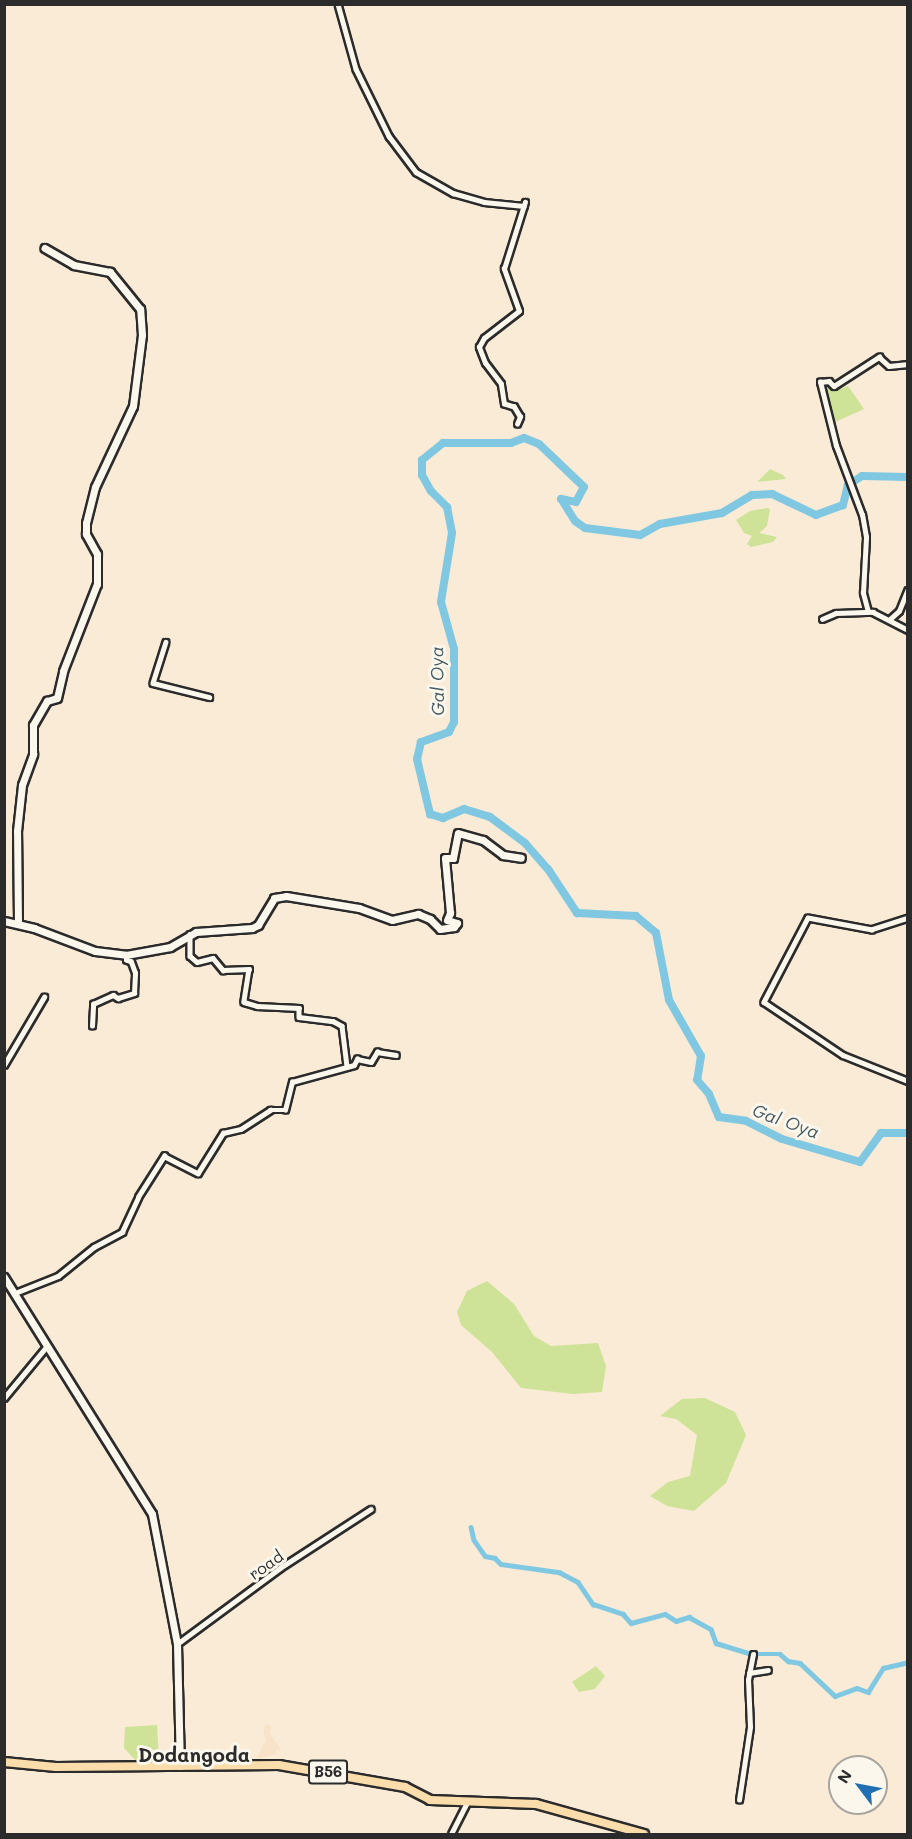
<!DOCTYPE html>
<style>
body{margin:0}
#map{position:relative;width:912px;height:1839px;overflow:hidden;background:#faebd7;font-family:Mali,sans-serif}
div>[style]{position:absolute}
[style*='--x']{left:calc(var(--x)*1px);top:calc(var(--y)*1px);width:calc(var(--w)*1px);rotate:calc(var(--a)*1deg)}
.built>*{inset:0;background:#f9e3c8}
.green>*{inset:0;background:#cee397}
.canal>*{height:4.5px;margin:-2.25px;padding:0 2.25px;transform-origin:2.25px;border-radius:2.25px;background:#80c8e1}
.river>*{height:8px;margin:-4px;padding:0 4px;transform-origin:4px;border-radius:4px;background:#80c8e1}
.roads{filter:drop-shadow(2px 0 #2b2b2b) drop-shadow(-2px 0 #2b2b2b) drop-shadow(0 2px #2b2b2b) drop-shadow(0 -2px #2b2b2b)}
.street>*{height:4.5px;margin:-2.25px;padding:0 2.25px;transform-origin:2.25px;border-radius:2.25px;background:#fbf7ec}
.secondary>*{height:7px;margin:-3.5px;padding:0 3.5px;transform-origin:3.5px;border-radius:3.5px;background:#fbf7ec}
.primary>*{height:8px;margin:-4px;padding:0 4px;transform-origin:4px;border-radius:4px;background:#fbddab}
span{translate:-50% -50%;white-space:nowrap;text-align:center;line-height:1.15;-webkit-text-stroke:6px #fbf7ec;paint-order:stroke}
.shield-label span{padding:2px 4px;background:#fbf7ec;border:2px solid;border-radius:4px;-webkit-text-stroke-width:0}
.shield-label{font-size:15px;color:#2b2b2b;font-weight:700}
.street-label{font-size:16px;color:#2b2b2b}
.water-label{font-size:18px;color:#445a62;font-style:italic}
.quarter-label{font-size:20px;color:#2b2b2b;font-weight:700}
.frame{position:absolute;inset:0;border:6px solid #2b2b2b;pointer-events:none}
.north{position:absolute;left:828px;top:1755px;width:60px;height:60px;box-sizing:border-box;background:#fbf7ec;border:2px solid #a8a59f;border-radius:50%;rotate:302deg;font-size:16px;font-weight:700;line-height:24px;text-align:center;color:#2b2b2b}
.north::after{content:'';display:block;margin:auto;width:21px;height:27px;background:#1f6fb2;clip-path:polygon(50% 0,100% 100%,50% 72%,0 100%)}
</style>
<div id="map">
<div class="built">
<i style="clip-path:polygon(266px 1724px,271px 1726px,270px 1734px,282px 1751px,276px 1750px,276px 1754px,256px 1759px,266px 1740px,263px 1730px)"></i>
</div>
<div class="green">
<i style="clip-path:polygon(848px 386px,864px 409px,835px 422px,827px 388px,835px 391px)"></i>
<i style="clip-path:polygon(770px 469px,783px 475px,786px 479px,757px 482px)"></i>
<i style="clip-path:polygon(767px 508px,770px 509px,767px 526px,759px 533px,777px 537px,773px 542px,751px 547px,747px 544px,752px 536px,744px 533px,736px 520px,750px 511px)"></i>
<i style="clip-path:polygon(487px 1281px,514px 1304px,534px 1336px,551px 1346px,598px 1343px,606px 1366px,602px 1392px,573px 1394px,521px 1388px,492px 1352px,461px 1325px,457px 1312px,467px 1291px)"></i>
<i style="clip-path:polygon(705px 1398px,735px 1412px,746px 1435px,726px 1483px,694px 1511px,667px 1506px,650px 1496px,668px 1482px,690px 1476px,697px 1435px,676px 1419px,660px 1416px,682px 1399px)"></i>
<i style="clip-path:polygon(596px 1666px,605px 1676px,595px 1689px,579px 1692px,572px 1682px)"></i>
<i style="clip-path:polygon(157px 1725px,159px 1760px,137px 1762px,124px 1748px,125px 1727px)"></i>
</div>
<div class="canal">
<i style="--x:471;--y:1527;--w:13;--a:77"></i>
<i style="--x:474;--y:1540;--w:19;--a:55"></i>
<i style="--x:485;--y:1556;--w:10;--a:11"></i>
<i style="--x:495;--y:1558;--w:8;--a:45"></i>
<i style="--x:501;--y:1564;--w:59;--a:7.9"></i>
<i style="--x:559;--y:1572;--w:21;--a:28"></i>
<i style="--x:578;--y:1582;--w:27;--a:56"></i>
<i style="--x:593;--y:1604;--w:32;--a:18"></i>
<i style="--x:623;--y:1614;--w:12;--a:48"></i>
<i style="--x:631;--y:1623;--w:35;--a:-15"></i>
<i style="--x:665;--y:1614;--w:13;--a:32"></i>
<i style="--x:676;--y:1621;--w:14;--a:-17"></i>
<i style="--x:689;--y:1617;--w:25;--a:29"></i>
<i style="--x:711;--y:1629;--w:15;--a:70"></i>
<i style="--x:716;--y:1643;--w:39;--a:17"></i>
<i style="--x:753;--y:1654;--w:27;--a:0"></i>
<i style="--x:780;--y:1654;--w:11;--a:41"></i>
<i style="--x:788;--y:1661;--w:12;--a:9"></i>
<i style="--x:800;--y:1663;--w:48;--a:43.3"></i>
<i style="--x:835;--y:1696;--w:23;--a:-20"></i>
<i style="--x:857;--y:1688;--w:12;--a:20"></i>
<i style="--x:868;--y:1692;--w:28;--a:-58"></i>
<i style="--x:883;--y:1668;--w:26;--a:-13"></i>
</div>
<div class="river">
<i style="--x:908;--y:477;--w:46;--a:-178.8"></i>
<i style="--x:862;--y:476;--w:17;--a:147"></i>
<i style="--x:848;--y:485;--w:21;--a:104"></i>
<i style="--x:843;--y:505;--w:29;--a:160"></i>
<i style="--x:816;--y:515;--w:49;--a:-154.5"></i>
<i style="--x:772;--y:494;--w:20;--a:177"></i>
<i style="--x:752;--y:495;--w:35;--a:149"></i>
<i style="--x:722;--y:513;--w:63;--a:169.9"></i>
<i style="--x:660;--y:524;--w:23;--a:151"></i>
<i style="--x:640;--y:535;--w:55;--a:-172.7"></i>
<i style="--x:585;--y:528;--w:12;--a:-145"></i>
<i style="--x:575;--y:521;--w:26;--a:-122"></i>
<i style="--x:561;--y:499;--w:15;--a:11"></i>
<i style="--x:576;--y:502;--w:17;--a:-62"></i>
<i style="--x:584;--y:487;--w:62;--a:-136.3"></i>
<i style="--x:539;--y:444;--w:16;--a:-158"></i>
<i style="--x:524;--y:438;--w:14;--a:159"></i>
<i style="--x:511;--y:443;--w:68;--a:180"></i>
<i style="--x:443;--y:443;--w:27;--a:141"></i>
<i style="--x:422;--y:460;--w:15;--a:90"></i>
<i style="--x:422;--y:475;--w:18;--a:61"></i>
<i style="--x:431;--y:491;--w:23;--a:45"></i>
<i style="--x:447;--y:507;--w:26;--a:79"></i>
<i style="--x:452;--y:533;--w:70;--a:99.1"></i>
<i style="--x:441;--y:602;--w:49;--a:74.5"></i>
<i style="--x:454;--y:649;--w:73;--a:90"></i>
<i style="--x:454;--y:722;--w:11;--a:117"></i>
<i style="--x:449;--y:732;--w:30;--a:160"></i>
<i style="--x:421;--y:742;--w:17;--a:103"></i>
<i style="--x:417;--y:759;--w:57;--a:76.7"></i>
<i style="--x:430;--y:814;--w:14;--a:17"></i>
<i style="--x:443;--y:818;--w:23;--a:-23"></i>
<i style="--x:464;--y:809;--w:27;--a:17"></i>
<i style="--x:490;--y:817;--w:44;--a:36.6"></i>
<i style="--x:525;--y:843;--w:35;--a:49"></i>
<i style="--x:548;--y:869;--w:53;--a:56.6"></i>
<i style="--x:577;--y:913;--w:59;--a:2.9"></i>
<i style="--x:636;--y:916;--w:26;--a:40"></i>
<i style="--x:656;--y:933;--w:68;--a:79"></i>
<i style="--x:669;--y:1000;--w:64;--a:60.3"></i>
<i style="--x:701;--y:1056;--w:24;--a:99"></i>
<i style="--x:697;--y:1080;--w:18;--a:49"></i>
<i style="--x:709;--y:1094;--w:25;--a:67"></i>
<i style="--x:719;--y:1117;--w:27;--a:8"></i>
<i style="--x:746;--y:1121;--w:40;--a:26.6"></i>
<i style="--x:782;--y:1139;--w:81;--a:16.4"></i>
<i style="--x:860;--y:1162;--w:36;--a:-54"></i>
<i style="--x:881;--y:1133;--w:27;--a:0"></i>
</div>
<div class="roads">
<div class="street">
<i style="--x:338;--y:4;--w:67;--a:74.5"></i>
<i style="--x:356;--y:69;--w:75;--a:63.8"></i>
<i style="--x:389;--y:136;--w:45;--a:53.1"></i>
<i style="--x:416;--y:172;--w:43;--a:29.6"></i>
<i style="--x:453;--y:193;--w:32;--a:16"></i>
<i style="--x:484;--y:202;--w:40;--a:5.7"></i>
<i style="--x:517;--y:424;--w:8;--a:-67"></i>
<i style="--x:520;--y:417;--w:12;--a:-121"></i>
<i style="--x:514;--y:407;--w:10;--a:-163"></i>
<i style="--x:504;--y:404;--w:20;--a:-99"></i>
<i style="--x:501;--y:384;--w:26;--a:-127"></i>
<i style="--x:485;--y:363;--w:17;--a:-111"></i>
<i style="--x:479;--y:347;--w:10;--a:-61"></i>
<i style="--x:484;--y:338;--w:44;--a:-37.6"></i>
<i style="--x:519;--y:311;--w:45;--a:-109.7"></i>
<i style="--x:504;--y:269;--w:70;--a:-72.6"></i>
<i style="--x:868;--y:612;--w:20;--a:-105"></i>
<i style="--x:863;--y:593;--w:56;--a:-86.9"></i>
<i style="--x:866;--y:537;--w:22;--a:-100"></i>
<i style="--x:862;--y:515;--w:74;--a:-110.6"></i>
<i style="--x:836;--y:446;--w:66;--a:-104"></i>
<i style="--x:820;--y:382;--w:9;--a:-6"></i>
<i style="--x:829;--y:381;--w:7;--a:45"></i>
<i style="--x:834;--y:386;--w:54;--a:-32.8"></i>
<i style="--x:879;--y:357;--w:13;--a:42"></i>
<i style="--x:889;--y:366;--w:19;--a:-6"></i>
<i style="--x:822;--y:619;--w:15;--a:-23"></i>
<i style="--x:836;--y:613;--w:37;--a:-2"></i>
<i style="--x:873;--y:612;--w:39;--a:27"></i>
<i style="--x:889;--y:620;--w:13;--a:-42"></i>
<i style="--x:899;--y:611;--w:22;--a:-68"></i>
<i style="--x:166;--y:642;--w:43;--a:107.6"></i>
<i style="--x:153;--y:683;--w:58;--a:14"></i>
<i style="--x:908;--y:918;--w:38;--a:162"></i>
<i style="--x:872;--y:930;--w:65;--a:-169.4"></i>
<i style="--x:808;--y:918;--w:95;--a:117.6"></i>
<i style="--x:764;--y:1002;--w:95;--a:33.9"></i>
<i style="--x:843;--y:1055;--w:70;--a:21.8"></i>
<i style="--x:190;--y:934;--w:22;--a:90"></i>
<i style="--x:190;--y:956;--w:9;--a:41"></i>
<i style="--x:197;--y:962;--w:16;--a:-14"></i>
<i style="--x:213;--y:958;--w:16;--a:50"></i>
<i style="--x:223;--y:970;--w:26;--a:-2"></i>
<i style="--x:249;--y:969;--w:33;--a:99"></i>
<i style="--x:244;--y:1002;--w:14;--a:17"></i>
<i style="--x:257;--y:1006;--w:42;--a:2.7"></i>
<i style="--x:299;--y:1008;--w:9;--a:90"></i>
<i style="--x:299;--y:1017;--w:34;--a:7"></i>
<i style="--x:333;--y:1021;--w:10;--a:29"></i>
<i style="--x:342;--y:1026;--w:40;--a:82.9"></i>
<i style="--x:92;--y:1026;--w:22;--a:-87"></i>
<i style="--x:93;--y:1004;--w:22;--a:-24"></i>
<i style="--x:113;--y:995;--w:6;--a:31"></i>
<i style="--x:118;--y:998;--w:17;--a:-17"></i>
<i style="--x:134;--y:993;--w:20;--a:-87"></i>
<i style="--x:135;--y:973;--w:12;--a:-110"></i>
<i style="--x:131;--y:962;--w:5;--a:-158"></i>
<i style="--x:126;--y:960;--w:5;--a:-90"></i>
<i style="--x:4;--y:1065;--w:79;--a:-59.5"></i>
<i style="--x:15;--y:1293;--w:46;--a:-21.6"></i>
<i style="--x:58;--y:1276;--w:46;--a:-38.9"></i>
<i style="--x:94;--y:1247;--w:32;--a:-28"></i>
<i style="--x:122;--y:1232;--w:38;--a:-65"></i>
<i style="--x:138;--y:1197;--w:49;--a:-57.6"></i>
<i style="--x:164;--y:1156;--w:38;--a:27"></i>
<i style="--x:198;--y:1173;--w:47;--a:-58"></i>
<i style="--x:223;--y:1133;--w:18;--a:-13"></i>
<i style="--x:241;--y:1129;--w:35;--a:-33"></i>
<i style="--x:270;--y:1110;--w:15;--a:0"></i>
<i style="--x:285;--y:1110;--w:29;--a:-76"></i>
<i style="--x:292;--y:1082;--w:64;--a:-15.3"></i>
<i style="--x:354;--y:1065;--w:7;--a:-63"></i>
<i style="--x:357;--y:1059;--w:14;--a:12"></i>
<i style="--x:371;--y:1062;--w:12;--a:-59"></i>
<i style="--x:377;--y:1052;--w:19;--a:9"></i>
<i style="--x:4;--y:1398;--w:67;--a:-50.4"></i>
<i style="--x:177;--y:1644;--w:128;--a:-36.4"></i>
<i style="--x:280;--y:1568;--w:108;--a:-33"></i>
<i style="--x:749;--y:1673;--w:19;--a:-9"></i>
<i style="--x:739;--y:1800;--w:74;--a:-81.4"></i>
<i style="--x:750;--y:1727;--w:47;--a:-92.4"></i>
<i style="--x:748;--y:1680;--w:26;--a:-79"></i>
<i style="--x:451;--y:1834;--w:37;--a:-63"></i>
</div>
<div class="secondary">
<i style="--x:4;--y:921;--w:31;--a:13"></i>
<i style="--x:34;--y:928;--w:65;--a:20.7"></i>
<i style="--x:95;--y:951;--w:31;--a:7"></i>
<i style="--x:126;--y:955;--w:45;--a:-10.3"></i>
<i style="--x:170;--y:947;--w:30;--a:-30"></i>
<i style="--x:196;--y:932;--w:56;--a:-4.1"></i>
<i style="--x:252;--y:928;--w:7;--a:-27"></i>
<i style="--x:258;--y:925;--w:31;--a:-59"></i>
<i style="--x:274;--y:898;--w:12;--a:-9"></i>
<i style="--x:286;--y:896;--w:74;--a:9.3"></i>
<i style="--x:359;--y:908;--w:35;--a:20"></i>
<i style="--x:392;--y:920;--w:27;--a:-13"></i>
<i style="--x:418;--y:914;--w:13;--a:23"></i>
<i style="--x:430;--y:919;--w:14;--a:45"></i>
<i style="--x:440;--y:929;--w:14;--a:-8"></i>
<i style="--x:454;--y:927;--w:5;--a:-53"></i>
<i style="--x:457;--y:923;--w:10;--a:-163"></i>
<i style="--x:447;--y:920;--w:8;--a:-67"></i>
<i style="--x:450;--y:913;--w:55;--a:-95.2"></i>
<i style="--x:445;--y:858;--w:8;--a:0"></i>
<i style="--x:453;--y:858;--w:25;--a:-79"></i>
<i style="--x:458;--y:833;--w:26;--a:16"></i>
<i style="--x:483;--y:840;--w:25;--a:37"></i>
<i style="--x:503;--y:855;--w:18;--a:9"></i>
<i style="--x:18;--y:922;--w:91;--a:-90.6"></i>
<i style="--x:17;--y:831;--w:46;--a:-83.8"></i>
<i style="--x:22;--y:785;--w:33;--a:-70"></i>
<i style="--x:33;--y:754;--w:29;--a:-90"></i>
<i style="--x:33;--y:725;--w:28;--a:-60"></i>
<i style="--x:47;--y:701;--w:10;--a:-17"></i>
<i style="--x:57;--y:698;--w:28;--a:-77"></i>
<i style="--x:63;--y:671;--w:93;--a:-68.7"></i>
<i style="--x:97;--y:584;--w:30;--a:-90"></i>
<i style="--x:97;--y:554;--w:23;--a:-119"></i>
<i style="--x:86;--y:534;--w:11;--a:-90"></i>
<i style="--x:86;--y:523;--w:37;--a:-76"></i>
<i style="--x:95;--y:487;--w:89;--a:-64.9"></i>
<i style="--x:133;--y:406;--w:72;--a:-82.8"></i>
<i style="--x:142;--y:335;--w:26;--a:-94"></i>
<i style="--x:140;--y:309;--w:48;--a:-129"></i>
<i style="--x:110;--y:272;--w:37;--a:-169"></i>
<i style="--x:74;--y:265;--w:34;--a:-150"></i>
<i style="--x:4;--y:1277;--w:279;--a:58"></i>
<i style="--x:152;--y:1514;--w:132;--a:79.1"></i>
<i style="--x:177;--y:1644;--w:122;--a:88.6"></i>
</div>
<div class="primary">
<i style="--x:4;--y:1762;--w:52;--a:5.5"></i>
<i style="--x:56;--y:1767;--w:223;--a:-0.5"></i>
<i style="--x:279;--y:1765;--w:128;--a:9.9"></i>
<i style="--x:405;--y:1787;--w:28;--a:27"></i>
<i style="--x:430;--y:1800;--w:106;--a:2.2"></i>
<i style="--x:536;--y:1804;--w:112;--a:15.5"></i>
</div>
</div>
<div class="shield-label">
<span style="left:328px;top:1772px">B56</span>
</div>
<div class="street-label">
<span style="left:266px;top:1565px;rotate:-35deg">road</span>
</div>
<div class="water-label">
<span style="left:437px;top:681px;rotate:-91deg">Gal Oya</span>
<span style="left:786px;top:1121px;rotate:20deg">Gal Oya</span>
</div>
<div class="quarter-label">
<span style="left:194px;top:1754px">Dodangoda</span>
</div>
<div class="frame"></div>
<div class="north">N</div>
</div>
